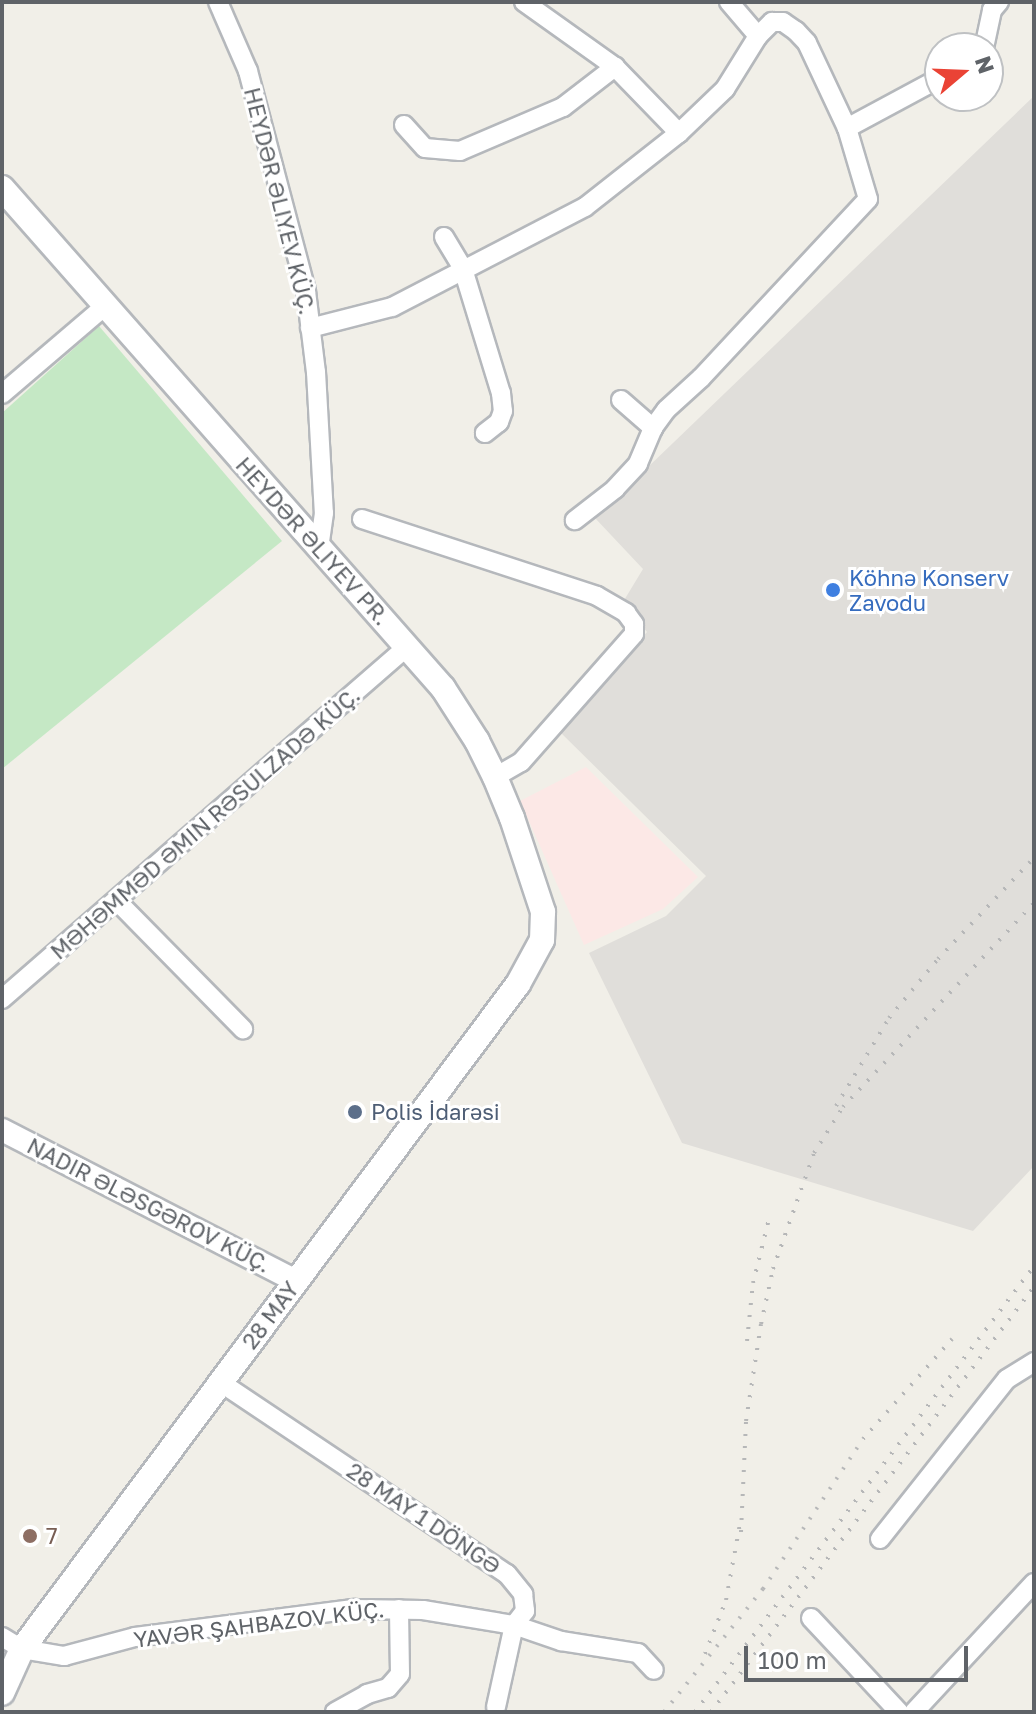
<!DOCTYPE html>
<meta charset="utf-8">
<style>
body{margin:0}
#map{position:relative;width:1036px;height:1714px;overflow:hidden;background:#f1efe8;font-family:"Golos Text",sans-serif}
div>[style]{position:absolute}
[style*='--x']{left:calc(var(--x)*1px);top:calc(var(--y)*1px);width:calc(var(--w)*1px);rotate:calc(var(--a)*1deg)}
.industrial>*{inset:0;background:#e0deda}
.medical>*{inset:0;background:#fce8e6}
.green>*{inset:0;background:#c5e8c5}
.roads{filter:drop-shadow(2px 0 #b5b8bc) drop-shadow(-2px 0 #b5b8bc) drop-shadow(0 2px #b5b8bc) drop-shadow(0 -2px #b5b8bc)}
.minor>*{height:18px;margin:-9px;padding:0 9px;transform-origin:9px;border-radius:9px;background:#fff}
.tertiary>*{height:22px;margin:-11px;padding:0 11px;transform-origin:11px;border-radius:11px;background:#fff}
.secondary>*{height:24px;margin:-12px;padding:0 12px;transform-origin:12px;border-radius:12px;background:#fff}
.rail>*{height:4px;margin-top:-2px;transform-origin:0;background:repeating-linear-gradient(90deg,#b6b7b8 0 2px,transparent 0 12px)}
.dots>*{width:22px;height:22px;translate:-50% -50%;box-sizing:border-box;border:4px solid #fff;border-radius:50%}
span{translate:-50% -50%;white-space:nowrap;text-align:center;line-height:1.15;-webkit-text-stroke:6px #fff;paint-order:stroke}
.street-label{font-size:22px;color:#5f6368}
.shop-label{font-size:22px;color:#366cbe}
.left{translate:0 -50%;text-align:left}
.service-label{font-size:22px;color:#4e5e75}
.education-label{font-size:22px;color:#785e54}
.frame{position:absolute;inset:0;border:4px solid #5f6368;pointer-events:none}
.north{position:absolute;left:924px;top:32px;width:80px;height:80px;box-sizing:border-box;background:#fff;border:2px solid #bfc1c3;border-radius:50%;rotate:71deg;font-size:22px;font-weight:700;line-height:32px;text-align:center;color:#5f6368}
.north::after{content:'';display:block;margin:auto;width:28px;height:36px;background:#ea4335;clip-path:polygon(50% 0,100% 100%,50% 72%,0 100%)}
.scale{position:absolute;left:744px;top:1646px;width:224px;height:36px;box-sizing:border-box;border:4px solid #5f6368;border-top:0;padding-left:10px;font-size:24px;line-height:28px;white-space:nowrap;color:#5f6368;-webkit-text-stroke:6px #fff;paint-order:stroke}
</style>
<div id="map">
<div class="industrial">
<i style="clip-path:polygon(1034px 96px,1034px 1166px,973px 1231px,682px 1143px,589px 953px,666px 916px,706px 876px,559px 731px,647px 632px,623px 602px,643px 569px,595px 518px)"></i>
</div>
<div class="medical">
<i style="clip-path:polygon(586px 767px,698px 877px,663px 909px,584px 945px,520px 801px)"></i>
</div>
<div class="green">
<i style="clip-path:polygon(99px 326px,282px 541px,2px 769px,2px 413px)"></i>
</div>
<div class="roads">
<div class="minor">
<i style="--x:218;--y:2;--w:75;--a:66.5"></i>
<i style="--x:248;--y:71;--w:228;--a:75.2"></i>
<i style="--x:306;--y:291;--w:82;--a:83"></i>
<i style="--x:316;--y:372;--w:141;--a:86.8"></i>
<i style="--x:324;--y:513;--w:36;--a:98"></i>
<i style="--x:524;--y:2;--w:112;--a:35.5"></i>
<i style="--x:615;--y:67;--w:92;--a:45.9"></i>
<i style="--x:729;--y:2;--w:45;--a:49.5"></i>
<i style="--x:984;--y:48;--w:39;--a:-78"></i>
<i style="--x:992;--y:10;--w:11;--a:-49"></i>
<i style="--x:404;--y:125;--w:31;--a:48"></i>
<i style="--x:425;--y:148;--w:35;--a:5"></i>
<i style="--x:460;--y:151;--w:112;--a:-23.1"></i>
<i style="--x:563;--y:107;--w:66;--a:-37.6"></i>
<i style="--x:847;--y:128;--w:106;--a:-28.3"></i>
<i style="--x:444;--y:237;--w:37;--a:59"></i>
<i style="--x:463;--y:269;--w:130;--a:73"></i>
<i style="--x:501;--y:393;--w:18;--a:84"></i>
<i style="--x:503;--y:411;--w:12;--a:110"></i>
<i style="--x:499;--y:422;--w:18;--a:142"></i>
<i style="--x:310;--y:328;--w:85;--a:-14.4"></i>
<i style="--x:392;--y:307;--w:217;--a:-27.4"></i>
<i style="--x:585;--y:207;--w:120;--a:-38.2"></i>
<i style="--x:679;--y:133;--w:64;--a:-43.7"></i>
<i style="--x:725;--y:89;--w:62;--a:-58.1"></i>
<i style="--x:758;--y:36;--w:20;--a:-45"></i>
<i style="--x:772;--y:22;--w:11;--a:0"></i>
<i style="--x:783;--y:22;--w:16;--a:35"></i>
<i style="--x:796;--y:31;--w:16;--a:47"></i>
<i style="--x:807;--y:43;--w:94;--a:64.8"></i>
<i style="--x:847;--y:128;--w:74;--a:73.5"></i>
<i style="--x:868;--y:199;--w:245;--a:133"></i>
<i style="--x:701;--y:378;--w:47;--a:137.6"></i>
<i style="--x:666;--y:410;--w:22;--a:126"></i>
<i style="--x:653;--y:428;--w:39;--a:113"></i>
<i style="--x:638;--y:464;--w:34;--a:133"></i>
<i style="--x:615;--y:489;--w:51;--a:142.2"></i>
<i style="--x:2;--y:394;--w:134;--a:-40.5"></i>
<i style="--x:621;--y:400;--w:43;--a:41.2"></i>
<i style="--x:362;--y:519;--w:247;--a:18.1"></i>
<i style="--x:597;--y:596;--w:34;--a:30"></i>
<i style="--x:626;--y:613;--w:14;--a:54"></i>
<i style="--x:634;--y:624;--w:10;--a:90"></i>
<i style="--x:634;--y:634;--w:171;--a:131.4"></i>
<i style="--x:521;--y:762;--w:30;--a:150"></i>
<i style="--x:117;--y:901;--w:180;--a:45.5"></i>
<i style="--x:2;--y:999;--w:538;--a:-41.01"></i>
<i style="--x:220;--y:1382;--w:345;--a:33.8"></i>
<i style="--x:507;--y:1574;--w:26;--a:51"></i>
<i style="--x:523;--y:1594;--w:17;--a:83"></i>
<i style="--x:525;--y:1611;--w:18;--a:128"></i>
<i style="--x:514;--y:1625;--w:84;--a:102.4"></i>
<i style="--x:880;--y:1539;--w:204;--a:-51.6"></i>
<i style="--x:1007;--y:1379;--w:32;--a:-32"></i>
<i style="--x:811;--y:1618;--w:129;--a:46.9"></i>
<i style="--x:2;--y:1637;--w:23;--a:31"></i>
<i style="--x:22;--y:1649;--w:43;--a:9.5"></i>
<i style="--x:64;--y:1656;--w:73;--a:-15"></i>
<i style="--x:135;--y:1637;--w:222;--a:-7.3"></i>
<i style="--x:355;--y:1609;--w:68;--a:0.8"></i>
<i style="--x:423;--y:1610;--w:92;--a:9.4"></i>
<i style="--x:514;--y:1625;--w:50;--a:18.8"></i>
<i style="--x:561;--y:1641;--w:78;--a:8.9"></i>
<i style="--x:638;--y:1653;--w:23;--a:47"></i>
<i style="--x:335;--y:1712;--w:37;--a:-29"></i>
<i style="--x:367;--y:1694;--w:22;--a:-16"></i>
<i style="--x:388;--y:1688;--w:18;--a:-49"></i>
<i style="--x:400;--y:1674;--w:65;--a:-90.9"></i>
<i style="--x:914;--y:1712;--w:176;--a:-47.1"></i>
</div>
<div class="tertiary">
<i style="--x:2;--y:1130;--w:331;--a:27.2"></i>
</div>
<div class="secondary">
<i style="--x:2;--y:188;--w:667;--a:48.59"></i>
<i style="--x:443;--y:688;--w:63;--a:57.3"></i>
<i style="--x:477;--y:741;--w:40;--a:63.4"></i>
<i style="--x:495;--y:777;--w:44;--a:67.5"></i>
<i style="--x:512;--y:818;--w:99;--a:71.7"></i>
<i style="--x:543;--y:912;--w:28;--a:92"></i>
<i style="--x:542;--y:940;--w:50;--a:118.6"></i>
<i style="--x:518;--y:984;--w:830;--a:126.72"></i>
<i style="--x:22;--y:1649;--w:48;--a:114.4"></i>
</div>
</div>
<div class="rail">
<i style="--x:836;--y:1106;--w:103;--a:-58.9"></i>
<i style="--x:889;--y:1018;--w:77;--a:-50.3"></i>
<i style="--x:938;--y:959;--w:139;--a:-46.5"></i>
<i style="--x:747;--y:1341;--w:58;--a:-84.1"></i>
<i style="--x:753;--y:1283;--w:70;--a:-76"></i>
<i style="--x:741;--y:1532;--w:111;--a:-87.4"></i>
<i style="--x:746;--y:1421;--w:98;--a:-81.2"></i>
<i style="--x:761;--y:1324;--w:56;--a:-77.7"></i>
<i style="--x:773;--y:1269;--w:123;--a:-70.5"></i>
<i style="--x:814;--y:1153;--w:54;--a:-57.8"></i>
<i style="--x:843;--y:1107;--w:279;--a:-46.9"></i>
<i style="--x:705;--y:1654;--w:58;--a:-68.7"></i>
<i style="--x:726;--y:1600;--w:77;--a:-79.6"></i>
<i style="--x:664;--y:1712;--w:158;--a:-51.2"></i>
<i style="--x:763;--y:1589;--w:180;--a:-56.3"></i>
<i style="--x:863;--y:1439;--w:134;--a:-48.3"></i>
<i style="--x:695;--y:1712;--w:560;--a:-52.76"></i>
<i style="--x:711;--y:1712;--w:534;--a:-52.77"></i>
</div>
<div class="dots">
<i style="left:833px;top:590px;background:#3f7fe0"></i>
<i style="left:355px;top:1112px;background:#5c6f8a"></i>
<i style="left:30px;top:1536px;background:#8d6e63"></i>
</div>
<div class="street-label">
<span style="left:280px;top:201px;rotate:76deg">HEYDƏR ƏLIYEV KÜÇ.</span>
<span style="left:313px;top:541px;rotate:48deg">HEYDƏR ƏLIYEV PR.</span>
<span style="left:205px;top:823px;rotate:-41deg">MƏHƏMMƏD ƏMIN RƏSULZADƏ KÜÇ.</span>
<span style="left:149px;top:1205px;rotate:27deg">NADIR ƏLƏSGƏROV KÜÇ.</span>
<span style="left:270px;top:1315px;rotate:-53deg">28 MAY</span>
<span style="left:424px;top:1518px;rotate:34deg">28 MAY 1 DÖNGƏ</span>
<span style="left:259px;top:1624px;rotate:-7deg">YAVƏR ŞAHBAZOV KÜÇ.</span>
</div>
<div class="shop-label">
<span class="left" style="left:849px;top:590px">Köhnə Konserv<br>Zavodu</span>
</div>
<div class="service-label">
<span class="left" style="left:371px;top:1112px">Polis İdarəsi</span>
</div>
<div class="education-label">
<span class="left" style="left:46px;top:1536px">7</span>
</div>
<div class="frame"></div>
<div class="north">N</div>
<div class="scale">100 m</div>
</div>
